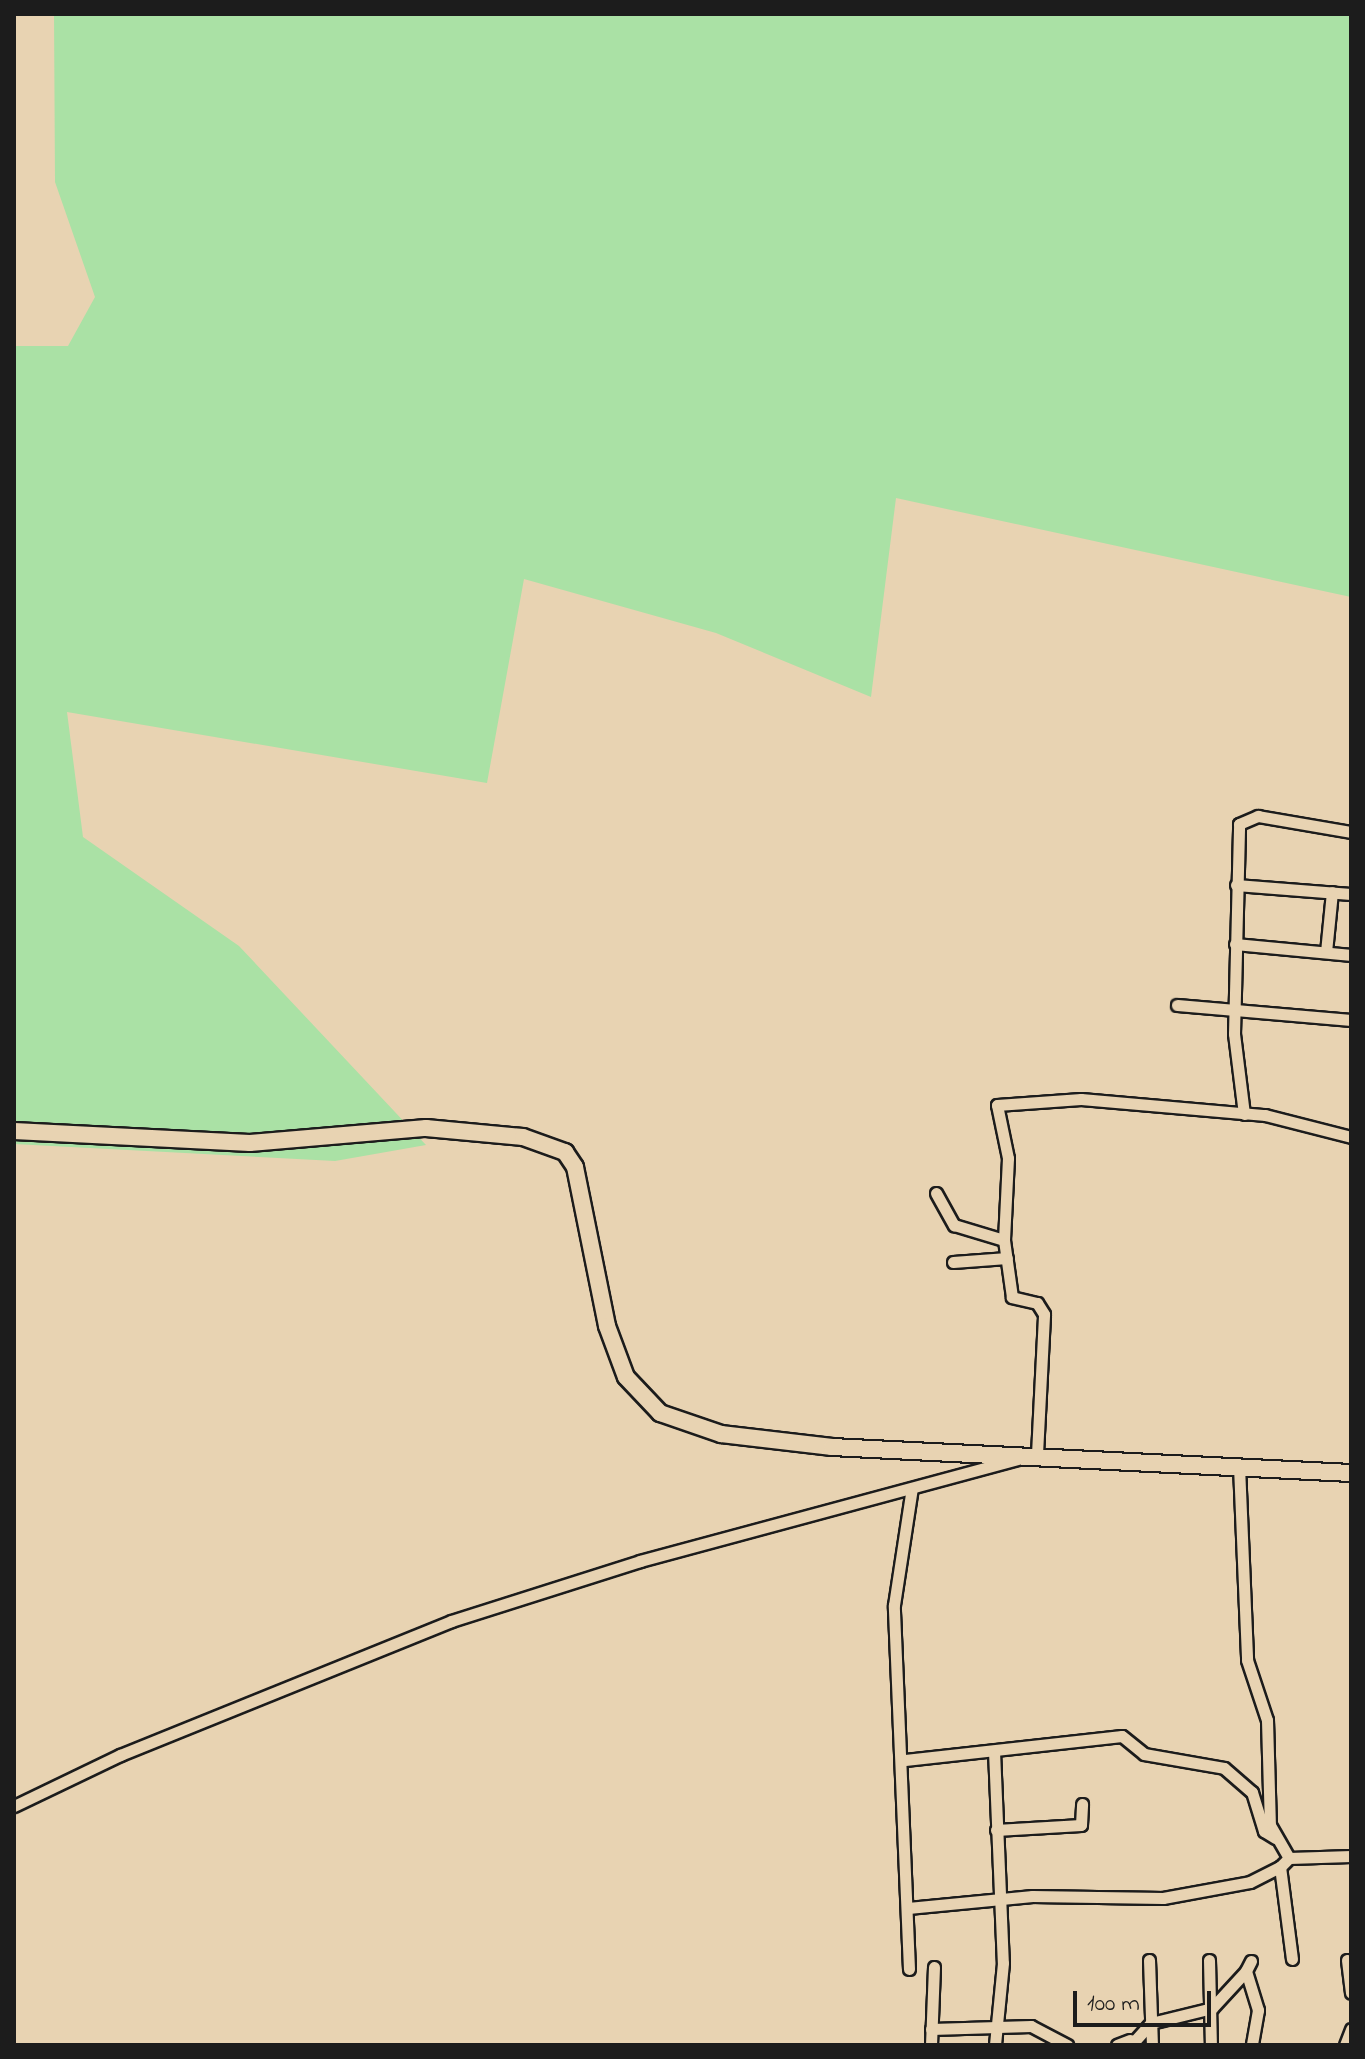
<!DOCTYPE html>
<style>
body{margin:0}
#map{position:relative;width:1365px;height:2059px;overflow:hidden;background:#e8d3b2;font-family:"Indie Flower",sans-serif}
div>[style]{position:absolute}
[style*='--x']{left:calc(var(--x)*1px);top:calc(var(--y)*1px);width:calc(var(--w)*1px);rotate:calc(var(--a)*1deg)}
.green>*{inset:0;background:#aae1a5}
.roads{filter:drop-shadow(2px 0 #1c1c1c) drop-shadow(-2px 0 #1c1c1c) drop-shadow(0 2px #1c1c1c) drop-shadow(0 -2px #1c1c1c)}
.minor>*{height:11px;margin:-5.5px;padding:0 5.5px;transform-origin:5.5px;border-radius:5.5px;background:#e8d3b2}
.secondary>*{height:16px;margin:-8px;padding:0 8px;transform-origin:8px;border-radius:8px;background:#e8d3b2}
span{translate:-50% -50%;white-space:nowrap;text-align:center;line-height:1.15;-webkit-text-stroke:8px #e8d3b2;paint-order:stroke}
.frame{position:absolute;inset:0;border:16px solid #1c1c1c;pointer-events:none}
.scale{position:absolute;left:1073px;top:1991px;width:138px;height:36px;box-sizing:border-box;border:4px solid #1c1c1c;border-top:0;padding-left:10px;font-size:24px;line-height:28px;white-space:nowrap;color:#1c1c1c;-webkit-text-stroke:6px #e8d3b2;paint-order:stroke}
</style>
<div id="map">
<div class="green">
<i style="clip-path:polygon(54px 14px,1351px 14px,1351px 597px,896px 498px,871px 697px,716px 633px,524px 579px,487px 783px,67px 712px,83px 837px,239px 946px,426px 1145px,335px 1161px,14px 1144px,14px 346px,68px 346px,95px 297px,55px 182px)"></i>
</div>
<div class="roads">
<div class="minor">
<i style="--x:1236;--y:885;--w:115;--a:4.5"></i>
<i style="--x:1235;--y:944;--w:117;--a:5.4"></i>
<i style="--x:1326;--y:952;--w:60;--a:-84.3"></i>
<i style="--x:1177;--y:1005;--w:175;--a:4.9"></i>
<i style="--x:997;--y:1105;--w:84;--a:-4.1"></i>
<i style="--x:1081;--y:1099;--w:185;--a:5"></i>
<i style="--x:1265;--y:1115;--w:89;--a:14.3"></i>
<i style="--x:1244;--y:1114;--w:81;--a:-97.1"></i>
<i style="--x:1234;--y:1034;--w:210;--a:-88.6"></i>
<i style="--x:1239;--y:824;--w:21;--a:-23"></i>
<i style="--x:1258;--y:816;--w:94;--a:9.8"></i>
<i style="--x:936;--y:1193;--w:37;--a:61"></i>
<i style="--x:954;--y:1225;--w:52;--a:16.7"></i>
<i style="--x:953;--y:1262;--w:54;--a:-4.2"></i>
<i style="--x:1239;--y:1466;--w:194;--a:87.6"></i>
<i style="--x:1247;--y:1660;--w:63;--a:71.6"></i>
<i style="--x:1267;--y:1720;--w:105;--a:88.4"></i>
<i style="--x:1270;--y:1825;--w:38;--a:60"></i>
<i style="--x:994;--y:1751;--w:212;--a:87.6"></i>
<i style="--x:1003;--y:1963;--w:82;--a:95.6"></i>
<i style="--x:905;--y:1760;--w:218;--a:-6.3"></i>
<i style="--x:1122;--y:1736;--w:28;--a:39"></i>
<i style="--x:1144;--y:1754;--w:81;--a:9.9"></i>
<i style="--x:1224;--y:1768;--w:37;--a:41"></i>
<i style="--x:1252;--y:1792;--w:41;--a:72.9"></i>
<i style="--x:1264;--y:1831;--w:13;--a:32"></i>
<i style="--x:14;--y:1806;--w:118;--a:-25.7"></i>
<i style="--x:120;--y:1755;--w:357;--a:-22"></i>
<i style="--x:451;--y:1621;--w:198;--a:-17.6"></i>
<i style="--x:640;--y:1561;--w:411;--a:-15.1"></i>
<i style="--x:1037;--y:1454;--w:140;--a:-87.1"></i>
<i style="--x:1044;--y:1314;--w:13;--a:-122"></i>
<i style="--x:1037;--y:1303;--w:26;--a:-167"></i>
<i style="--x:1012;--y:1297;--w:58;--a:-98"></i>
<i style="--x:1004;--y:1240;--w:82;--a:-87.2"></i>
<i style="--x:1008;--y:1158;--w:54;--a:-101.7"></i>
<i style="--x:996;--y:1830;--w:85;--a:-3.4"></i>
<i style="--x:1081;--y:1825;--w:21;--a:-87"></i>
<i style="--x:908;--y:1908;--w:125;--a:-5.5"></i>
<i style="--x:1032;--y:1896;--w:131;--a:0.9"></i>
<i style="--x:1163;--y:1898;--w:88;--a:-10.4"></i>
<i style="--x:1250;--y:1882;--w:34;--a:-27"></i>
<i style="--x:1292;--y:1959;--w:93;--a:-97.4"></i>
<i style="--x:1280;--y:1867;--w:13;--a:-45"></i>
<i style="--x:1289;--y:1858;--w:62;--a:-1.8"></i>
<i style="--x:1149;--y:1960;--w:85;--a:88"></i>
<i style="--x:1209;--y:1960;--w:85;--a:88.7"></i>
<i style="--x:1347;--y:1960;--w:33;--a:83"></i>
<i style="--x:1251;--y:1961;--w:11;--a:117"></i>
<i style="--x:1246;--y:1971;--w:41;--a:72.9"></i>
<i style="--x:1258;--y:2010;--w:36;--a:100"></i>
<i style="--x:909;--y:1969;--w:364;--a:-92.4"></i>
<i style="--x:894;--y:1605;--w:118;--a:-81.3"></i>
<i style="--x:931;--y:2029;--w:100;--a:-1.7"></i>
<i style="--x:1031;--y:2026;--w:41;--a:27.8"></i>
<i style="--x:931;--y:2045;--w:78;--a:-87.8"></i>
<i style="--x:1117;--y:2045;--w:14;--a:-21"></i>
<i style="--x:1131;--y:2045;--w:30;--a:-48"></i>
<i style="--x:1151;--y:2023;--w:63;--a:-13.8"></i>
<i style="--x:1212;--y:2008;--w:50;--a:-47.4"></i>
<i style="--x:1345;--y:2045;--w:17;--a:-69"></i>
</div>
<div class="secondary">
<i style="--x:14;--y:1131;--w:236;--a:2.9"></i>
<i style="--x:250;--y:1143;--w:177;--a:-4.9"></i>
<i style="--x:426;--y:1128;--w:97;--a:5.3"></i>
<i style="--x:523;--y:1137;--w:45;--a:19.7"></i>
<i style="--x:565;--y:1152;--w:18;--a:56"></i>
<i style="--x:575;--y:1167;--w:162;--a:78.6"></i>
<i style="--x:607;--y:1326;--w:54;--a:69.6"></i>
<i style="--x:626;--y:1377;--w:50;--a:46.6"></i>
<i style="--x:660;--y:1413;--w:65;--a:19"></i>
<i style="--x:721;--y:1434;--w:112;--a:6.7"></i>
<i style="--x:832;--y:1447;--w:520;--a:2.87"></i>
</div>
</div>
<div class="frame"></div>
<div class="scale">100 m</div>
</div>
